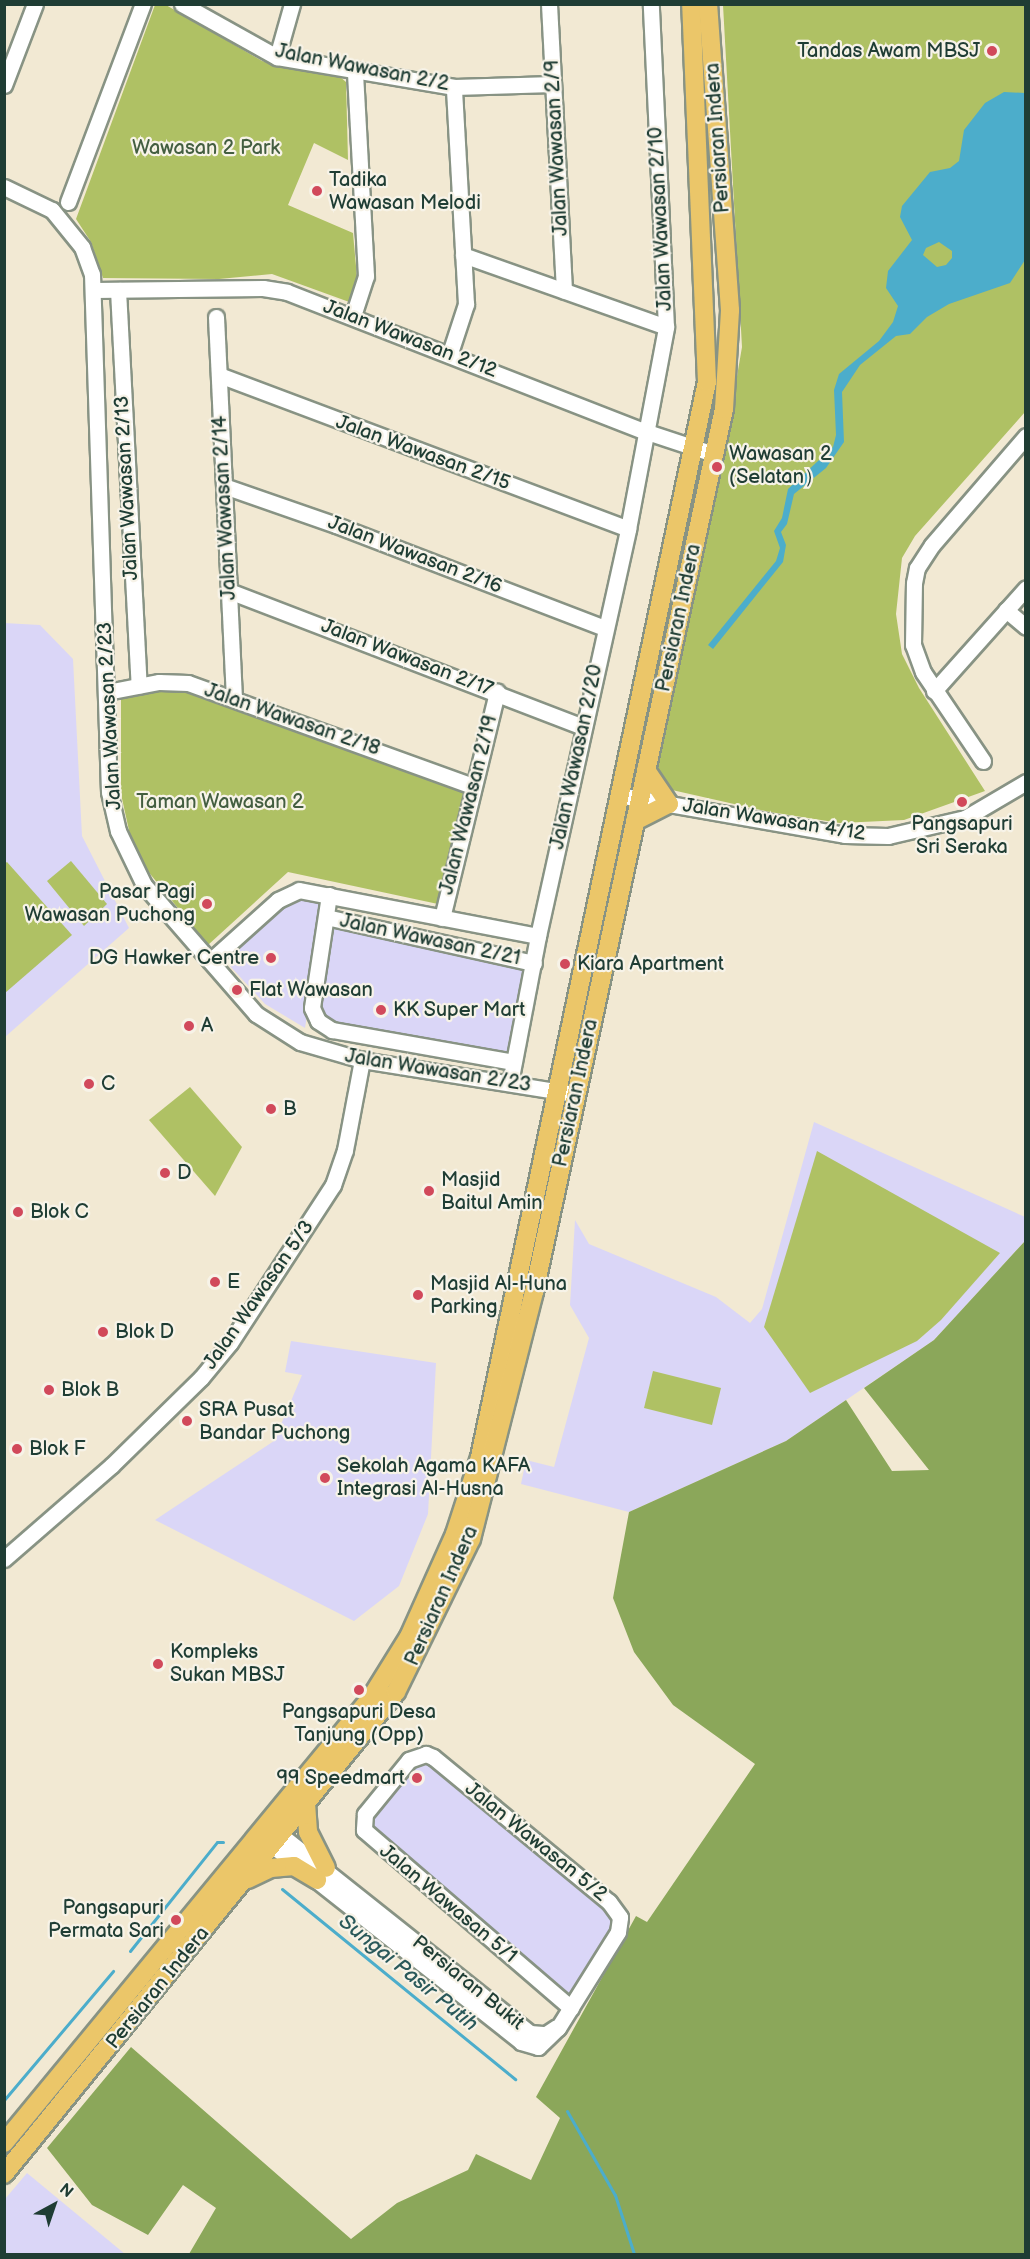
<!DOCTYPE html>
<meta charset="utf-8">
<style>
body{margin:0}
#map{position:relative;width:1030px;height:2259px;overflow:hidden;background:#f2e9d3;font-family:"Balsamiq Sans",sans-serif}
div>[style]{position:absolute}
[style*='--x']{left:calc(var(--x)*1px);top:calc(var(--y)*1px);width:calc(var(--w)*1px);rotate:calc(var(--a)*1deg)}
.built>*{inset:0;background:#dad6f7}
.green>*{inset:0;background:#afc164}
.forest>*{inset:0;background:#8ba75a}
.water>*{inset:0;background:#4cadcb}
.stream>*{height:3px;margin:-1.5px;padding:0 1.5px;transform-origin:1.5px;border-radius:1.5px;background:#4cadcb}
.roads{filter:drop-shadow(2px 0 #889384) drop-shadow(-2px 0 #889384) drop-shadow(0 2px #889384) drop-shadow(0 -2px #889384)}
.minor>*{height:15px;margin:-7.5px;padding:0 7.5px;transform-origin:7.5px;border-radius:7.5px;background:#fff}
.major>*{height:18px;margin:-9px;padding:0 9px;transform-origin:9px;border-radius:9px;background:#ebc669}
.dots>*{width:16px;height:16px;translate:-50% -50%;box-sizing:border-box;border:3px solid #f7f3e8;border-radius:50%}
span{translate:-50% -50%;white-space:nowrap;text-align:center;line-height:1.15;-webkit-text-stroke:4.5px #f7f3e8;paint-order:stroke}
.poi-label{font-size:20px;color:#1f3d34}
.right{translate:-100% -50%;text-align:right}
.left{translate:0 -50%;text-align:left}
.street-label{font-size:20px;color:#1f3d34}
.park-label{font-size:20px;color:#435e40}
.water-label{font-size:21px;color:#2a595a;font-style:italic}
.frame{position:absolute;inset:0;border:6px solid #1f3d34;pointer-events:none}
.north{position:absolute;left:24px;top:2175px;width:60px;height:60px;-webkit-text-stroke:4px #f7f3e8;paint-order:stroke;rotate:40deg;font-size:16px;font-weight:700;line-height:24px;text-align:center;color:#1f3d34}
.north::after{content:'';display:block;margin:auto;width:21px;height:27px;background:#1f3d34;clip-path:polygon(50% 0,100% 100%,50% 72%,0 100%)}
</style>
<div id="map">
<div class="built">
<i style="clip-path:polygon(4px 623px,40px 625px,73px 659px,82px 836px,129px 928px,5px 1037px)"></i>
<i style="clip-path:polygon(290px 896px,325px 898px,305px 1028px,265px 1004px,230px 966px,231px 948px)"></i>
<i style="clip-path:polygon(332px 924px,524px 965px,507px 1058px,325px 1021px,319px 1007px)"></i>
<i style="clip-path:polygon(814px 1122px,1025px 1217px,1025px 1241px,934px 1340px,786px 1441px,629px 1512px,521px 1484px,526px 1460px,554px 1467px,589px 1338px,570px 1305px,575px 1220px,589px 1244px,716px 1297px,750px 1323px,762px 1309px)"></i>
<i style="clip-path:polygon(291px 1341px,436px 1363px,428px 1514px,399px 1586px,354px 1621px,155px 1520px,274px 1441px,302px 1375px,285px 1372px)"></i>
<i style="clip-path:polygon(424px 1759px,608px 1907px,617px 1925px,571px 2000px,369px 1831px,368px 1818px,412px 1764px)"></i>
<i style="clip-path:polygon(27px 2173px,125px 2254px,5px 2254px,5px 2199px)"></i>
</div>
<div class="green">
<i style="clip-path:polygon(155px 5px,166px 5px,262px 61px,339px 76px,346px 82px,348px 160px,314px 143px,288px 205px,353px 233px,357px 277px,352px 303px,272px 274px,219px 279px,103px 278px,91px 242px,76px 219px)"></i>
<i style="clip-path:polygon(723px 5px,1025px 5px,1025px 412px,915px 536px,902px 558px,896px 614px,902px 654px,919px 688px,985px 791px,904px 820px,840px 823px,770px 812px,672px 790px,656px 774px,722px 464px,742px 347px)"></i>
<i style="clip-path:polygon(187px 687px,465px 791px,438px 904px,288px 872px,208px 945px,142px 864px,130px 835px,121px 794px,121px 695px)"></i>
<i style="clip-path:polygon(71px 861px,107px 904px,84px 926px,47px 881px)"></i>
<i style="clip-path:polygon(7px 862px,72px 935px,5px 993px,4px 864px)"></i>
<i style="clip-path:polygon(190px 1087px,242px 1147px,215px 1196px,149px 1120px)"></i>
<i style="clip-path:polygon(817px 1151px,1000px 1253px,941px 1320px,917px 1341px,810px 1393px,764px 1327px)"></i>
<i style="clip-path:polygon(653px 1371px,721px 1388px,712px 1425px,644px 1408px)"></i>
</div>
<div class="forest">
<i style="clip-path:polygon(1025px 1241px,1025px 2254px,189px 2254px,216px 2208px,183px 2185px,148px 2235px,92px 2205px,47px 2148px,131px 2047px,351px 2239px,397px 2203px,468px 2170px,476px 2154px,531px 2180px,560px 2118px,536px 2097px,636px 1916px,647px 1922px,755px 1764px,673px 1705px,634px 1652px,613px 1598px,629px 1512px,786px 1441px,846px 1400px,892px 1471px,929px 1470px,864px 1388px,934px 1340px)"></i>
</div>
<div class="water">
<i style="clip-path:polygon(evenodd,1004px 92px,1025px 93px,1025px 260px,1010px 283px,949px 304px,927px 317px,910px 334px,896px 336px,860px 365px,842px 392px,844px 442px,826px 468px,794px 494px,787px 524px,781px 532px,786px 545px,783px 562px,713px 649px,708px 645px,776px 561px,780px 548px,774px 531px,782px 518px,788px 489px,833px 447px,836px 435px,834px 390px,839px 374px,879px 341px,893px 322px,898px 306px,886px 288px,888px 271px,912px 240px,900px 217px,902px 206px,930px 172px,950px 168px,959px 161px,964px 130px,985px 103px,1004px 92px,939px 242px,952px 251px,952px 258px,946px 265px,937px 267px,923px 255px,926px 248px,939px 242px)"></i>
</div>
<div class="stream">
<i style="--x:282;--y:1889;--w:301;--a:39.2"></i>
<i style="--x:130;--y:1951;--w:139;--a:-51.4"></i>
<i style="--x:217;--y:1842;--w:6;--a:0"></i>
<i style="--x:4;--y:2100;--w:169;--a:-49.8"></i>
<i style="--x:567;--y:2111;--w:97;--a:60.3"></i>
<i style="--x:615;--y:2195;--w:62;--a:72.1"></i>
</div>
<div class="roads">
<div class="minor">
<i style="--x:182;--y:4;--w:109;--a:29.2"></i>
<i style="--x:277;--y:57;--w:180;--a:9.6"></i>
<i style="--x:454;--y:87;--w:99;--a:-1.7"></i>
<i style="--x:549;--y:4;--w:287;--a:87"></i>
<i style="--x:277;--y:57;--w:55;--a:-74.2"></i>
<i style="--x:4;--y:85;--w:87;--a:-69.1"></i>
<i style="--x:4;--y:187;--w:53;--a:25.6"></i>
<i style="--x:52;--y:210;--w:48;--a:51"></i>
<i style="--x:82;--y:247;--w:29;--a:70"></i>
<i style="--x:92;--y:274;--w:518;--a:88.12"></i>
<i style="--x:109;--y:792;--w:40;--a:77"></i>
<i style="--x:118;--y:831;--w:60;--a:64.3"></i>
<i style="--x:144;--y:885;--w:171;--a:49"></i>
<i style="--x:256;--y:1014;--w:52;--a:32.5"></i>
<i style="--x:300;--y:1042;--w:65;--a:16.2"></i>
<i style="--x:362;--y:1060;--w:210;--a:9.1"></i>
<i style="--x:68;--y:202;--w:212;--a:-69.3"></i>
<i style="--x:463;--y:255;--w:215;--a:19.5"></i>
<i style="--x:94;--y:290;--w:169;--a:-0.7"></i>
<i style="--x:263;--y:288;--w:24;--a:9"></i>
<i style="--x:287;--y:292;--w:386;--a:21.3"></i>
<i style="--x:647;--y:432;--w:71;--a:18.2"></i>
<i style="--x:118;--y:290;--w:396;--a:87"></i>
<i style="--x:353;--y:316;--w:42;--a:-72"></i>
<i style="--x:366;--y:276;--w:205;--a:-93.1"></i>
<i style="--x:216;--y:317;--w:382;--a:87.3"></i>
<i style="--x:450;--y:353;--w:52;--a:-71.9"></i>
<i style="--x:466;--y:304;--w:217;--a:-93.2"></i>
<i style="--x:219;--y:375;--w:437;--a:20.6"></i>
<i style="--x:224;--y:486;--w:119;--a:19.2"></i>
<i style="--x:336;--y:525;--w:287;--a:21"></i>
<i style="--x:229;--y:591;--w:380;--a:21"></i>
<i style="--x:1006;--y:610;--w:26;--a:40"></i>
<i style="--x:934;--y:691;--w:138;--a:-48.2"></i>
<i style="--x:107;--y:692;--w:53;--a:-10.9"></i>
<i style="--x:159;--y:682;--w:29;--a:2"></i>
<i style="--x:188;--y:683;--w:303;--a:19.9"></i>
<i style="--x:983;--y:761;--w:107;--a:-124"></i>
<i style="--x:923;--y:672;--w:29;--a:-110"></i>
<i style="--x:913;--y:645;--w:62;--a:-89.1"></i>
<i style="--x:914;--y:583;--w:15;--a:-79"></i>
<i style="--x:917;--y:568;--w:27;--a:-57"></i>
<i style="--x:932;--y:545;--w:144;--a:-49.2"></i>
<i style="--x:618;--y:795;--w:230;--a:10"></i>
<i style="--x:845;--y:835;--w:43;--a:1.3"></i>
<i style="--x:888;--y:836;--w:79;--a:-13.2"></i>
<i style="--x:965;--y:818;--w:71;--a:-30.5"></i>
<i style="--x:329;--y:895;--w:114;--a:98.6"></i>
<i style="--x:312;--y:1008;--w:14;--a:65"></i>
<i style="--x:318;--y:1021;--w:17;--a:33"></i>
<i style="--x:332;--y:1030;--w:184;--a:10"></i>
<i style="--x:326;--y:917;--w:213;--a:12.5"></i>
<i style="--x:442;--y:918;--w:233;--a:-76.3"></i>
<i style="--x:210;--y:961;--w:91;--a:-41.9"></i>
<i style="--x:278;--y:900;--w:23;--a:-25"></i>
<i style="--x:299;--y:890;--w:243;--a:10.9"></i>
<i style="--x:510;--y:1083;--w:150;--a:-79.2"></i>
<i style="--x:538;--y:936;--w:417;--a:-77.5"></i>
<i style="--x:628;--y:529;--w:206;--a:-79.3"></i>
<i style="--x:666;--y:327;--w:323;--a:-92.7"></i>
<i style="--x:4;--y:1559;--w:142;--a:-41"></i>
<i style="--x:111;--y:1466;--w:126;--a:-44.4"></i>
<i style="--x:201;--y:1378;--w:45;--a:-50.4"></i>
<i style="--x:230;--y:1343;--w:189;--a:-56.9"></i>
<i style="--x:333;--y:1185;--w:37;--a:-71"></i>
<i style="--x:345;--y:1150;--w:92;--a:-79.3"></i>
<i style="--x:272;--y:1828;--w:330;--a:38.5"></i>
<i style="--x:530;--y:2033;--w:16;--a:4"></i>
<i style="--x:546;--y:2034;--w:11;--a:-34"></i>
<i style="--x:263;--y:1838;--w:329;--a:38.3"></i>
<i style="--x:521;--y:2042;--w:18;--a:16"></i>
<i style="--x:538;--y:2047;--w:28;--a:-44"></i>
<i style="--x:558;--y:2028;--w:113;--a:-58"></i>
<i style="--x:618;--y:1932;--w:15;--a:-82"></i>
<i style="--x:620;--y:1917;--w:19;--a:-126"></i>
<i style="--x:609;--y:1902;--w:228;--a:-140.5"></i>
<i style="--x:433;--y:1757;--w:8;--a:-157"></i>
<i style="--x:426;--y:1754;--w:18;--a:161"></i>
<i style="--x:409;--y:1760;--w:70;--a:129.2"></i>
<i style="--x:365;--y:1814;--w:16;--a:94"></i>
<i style="--x:364;--y:1830;--w:273;--a:40.7"></i>
</div>
<div class="major">
<i style="--x:635;--y:821;--w:38;--a:-27"></i>
<i style="--x:669;--y:804;--w:41;--a:-124.1"></i>
<i style="--x:306;--y:1803;--w:29;--a:86"></i>
<i style="--x:308;--y:1832;--w:40;--a:63.4"></i>
<i style="--x:248;--y:1879;--w:25;--a:-26"></i>
<i style="--x:271;--y:1868;--w:23;--a:-5"></i>
<i style="--x:294;--y:1866;--w:27;--a:31"></i>
<i style="--x:4;--y:2143;--w:577;--a:-50.49"></i>
<i style="--x:371;--y:1698;--w:72;--a:-58.1"></i>
<i style="--x:409;--y:1637;--w:113;--a:-65.9"></i>
<i style="--x:455;--y:1534;--w:81;--a:-72"></i>
<i style="--x:480;--y:1457;--w:1099;--a:-78.08"></i>
<i style="--x:707;--y:382;--w:378;--a:-92.4"></i>
<i style="--x:4;--y:2174;--w:621;--a:-50.88"></i>
<i style="--x:396;--y:1692;--w:170;--a:-63.9"></i>
<i style="--x:471;--y:1539;--w:255;--a:-75.7"></i>
<i style="--x:534;--y:1292;--w:903;--a:-77.86"></i>
<i style="--x:724;--y:409;--w:99;--a:-86.5"></i>
<i style="--x:730;--y:310;--w:307;--a:-94.1"></i>
</div>
</div>
<div class="dots">
<i style="left:992px;top:51px;background:#d1495b"></i>
<i style="left:317px;top:191px;background:#d1495b"></i>
<i style="left:717px;top:467px;background:#d1495b"></i>
<i style="left:962px;top:802px;background:#d1495b"></i>
<i style="left:207px;top:904px;background:#d1495b"></i>
<i style="left:271px;top:958px;background:#d1495b"></i>
<i style="left:565px;top:964px;background:#d1495b"></i>
<i style="left:237px;top:990px;background:#d1495b"></i>
<i style="left:381px;top:1010px;background:#d1495b"></i>
<i style="left:189px;top:1026px;background:#d1495b"></i>
<i style="left:89px;top:1084px;background:#d1495b"></i>
<i style="left:271px;top:1109px;background:#d1495b"></i>
<i style="left:165px;top:1173px;background:#d1495b"></i>
<i style="left:429px;top:1191px;background:#d1495b"></i>
<i style="left:18px;top:1212px;background:#d1495b"></i>
<i style="left:215px;top:1282px;background:#d1495b"></i>
<i style="left:418px;top:1295px;background:#d1495b"></i>
<i style="left:103px;top:1332px;background:#d1495b"></i>
<i style="left:49px;top:1390px;background:#d1495b"></i>
<i style="left:187px;top:1421px;background:#d1495b"></i>
<i style="left:17px;top:1449px;background:#d1495b"></i>
<i style="left:325px;top:1478px;background:#d1495b"></i>
<i style="left:158px;top:1664px;background:#d1495b"></i>
<i style="left:359px;top:1690px;background:#d1495b"></i>
<i style="left:417px;top:1778px;background:#d1495b"></i>
<i style="left:176px;top:1920px;background:#d1495b"></i>
</div>
<div class="poi-label">
<span class="right" style="left:980px;top:51px">Tandas Awam MBSJ</span>
<span class="left" style="left:329px;top:192px">Tadika<br>Wawasan Melodi</span>
<span class="left" style="left:729px;top:466px">Wawasan 2<br>(Selatan）</span>
<span style="left:962px;top:836px">Pangsapuri<br>Sri Seraka</span>
<span class="right" style="left:195px;top:904px">Pasar Pagi<br>Wawasan Puchong</span>
<span class="right" style="left:259px;top:958px">DG Hawker Centre</span>
<span class="left" style="left:577px;top:964px">Kiara Apartment</span>
<span class="left" style="left:249px;top:990px">Flat Wawasan</span>
<span class="left" style="left:393px;top:1010px">KK Super Mart</span>
<span class="left" style="left:201px;top:1026px">A</span>
<span class="left" style="left:101px;top:1084px">C</span>
<span class="left" style="left:283px;top:1109px">B</span>
<span class="left" style="left:177px;top:1173px">D</span>
<span class="left" style="left:441px;top:1192px">Masjid<br>Baitul Amin</span>
<span class="left" style="left:30px;top:1212px">Blok C</span>
<span class="left" style="left:227px;top:1282px">E</span>
<span class="left" style="left:430px;top:1296px">Masjid Al-Huna<br>Parking</span>
<span class="left" style="left:115px;top:1332px">Blok D</span>
<span class="left" style="left:61px;top:1390px">Blok B</span>
<span class="left" style="left:199px;top:1422px">SRA Pusat<br>Bandar Puchong</span>
<span class="left" style="left:29px;top:1449px">Blok F</span>
<span class="left" style="left:337px;top:1478px">Sekolah Agama KAFA<br>Integrasi Al-Husna</span>
<span class="left" style="left:170px;top:1664px">Kompleks<br>Sukan MBSJ</span>
<span style="left:359px;top:1724px">Pangsapuri Desa<br>Tanjung (Opp)</span>
<span class="right" style="left:405px;top:1778px">99 Speedmart</span>
<span class="right" style="left:164px;top:1920px">Pangsapuri<br>Permata Sari</span>
</div>
<div class="street-label">
<span style="left:362px;top:68px;rotate:11deg">Jalan Wawasan 2/2</span>
<span style="left:718px;top:138px;rotate:-94deg">Persiaran Indera</span>
<span style="left:557px;top:148px;rotate:-93deg">Jalan Wawasan 2/9</span>
<span style="left:661px;top:219px;rotate:-93deg">Jalan Wawasan 2/10</span>
<span style="left:410px;top:339px;rotate:21deg">Jalan Wawasan 2/12</span>
<span style="left:423px;top:453px;rotate:20deg">Jalan Wawasan 2/15</span>
<span style="left:127px;top:488px;rotate:-93deg">Jalan Wawasan 2/13</span>
<span style="left:225px;top:508px;rotate:-93deg">Jalan Wawasan 2/14</span>
<span style="left:415px;top:555px;rotate:21deg">Jalan Wawasan 2/16</span>
<span style="left:679px;top:618px;rotate:-78deg">Persiaran Indera</span>
<span style="left:407px;top:658px;rotate:21deg">Jalan Wawasan 2/17</span>
<span style="left:110px;top:716px;rotate:-93deg">Jalan Wawasan 2/23</span>
<span style="left:292px;top:720px;rotate:19deg">Jalan Wawasan 2/18</span>
<span style="left:577px;top:757px;rotate:-78deg">Jalan Wawasan 2/20</span>
<span style="left:469px;top:805px;rotate:-76deg">Jalan Wawasan 2/19</span>
<span style="left:774px;top:820px;rotate:9deg">Jalan Wawasan 4/12</span>
<span style="left:430px;top:940px;rotate:12deg">Jalan Wawasan 2/21</span>
<span style="left:438px;top:1071px;rotate:9deg">Jalan Wawasan 2/23</span>
<span style="left:576px;top:1093px;rotate:-78deg">Persiaran Indera</span>
<span style="left:259px;top:1295px;rotate:-55deg">Jalan Wawasan 5/3</span>
<span style="left:442px;top:1596px;rotate:-66deg">Persiaran Indera</span>
<span style="left:536px;top:1842px;rotate:39deg">Jalan Wawasan 5/2</span>
<span style="left:448px;top:1904px;rotate:40deg">Jalan Wawasan 5/1</span>
<span style="left:468px;top:1983px;rotate:39deg">Persiaran Bukit</span>
<span style="left:158px;top:1988px;rotate:-51deg">Persiaran Indera</span>
</div>
<div class="park-label">
<span style="left:206px;top:148px">Wawasan 2 Park</span>
<span style="left:220px;top:802px">Taman Wawasan 2</span>
</div>
<div class="water-label">
<span style="left:408px;top:1973px;rotate:39deg">Sungai Pasir Putih</span>
</div>
<div class="frame"></div>
<div class="north">N</div>
</div>
